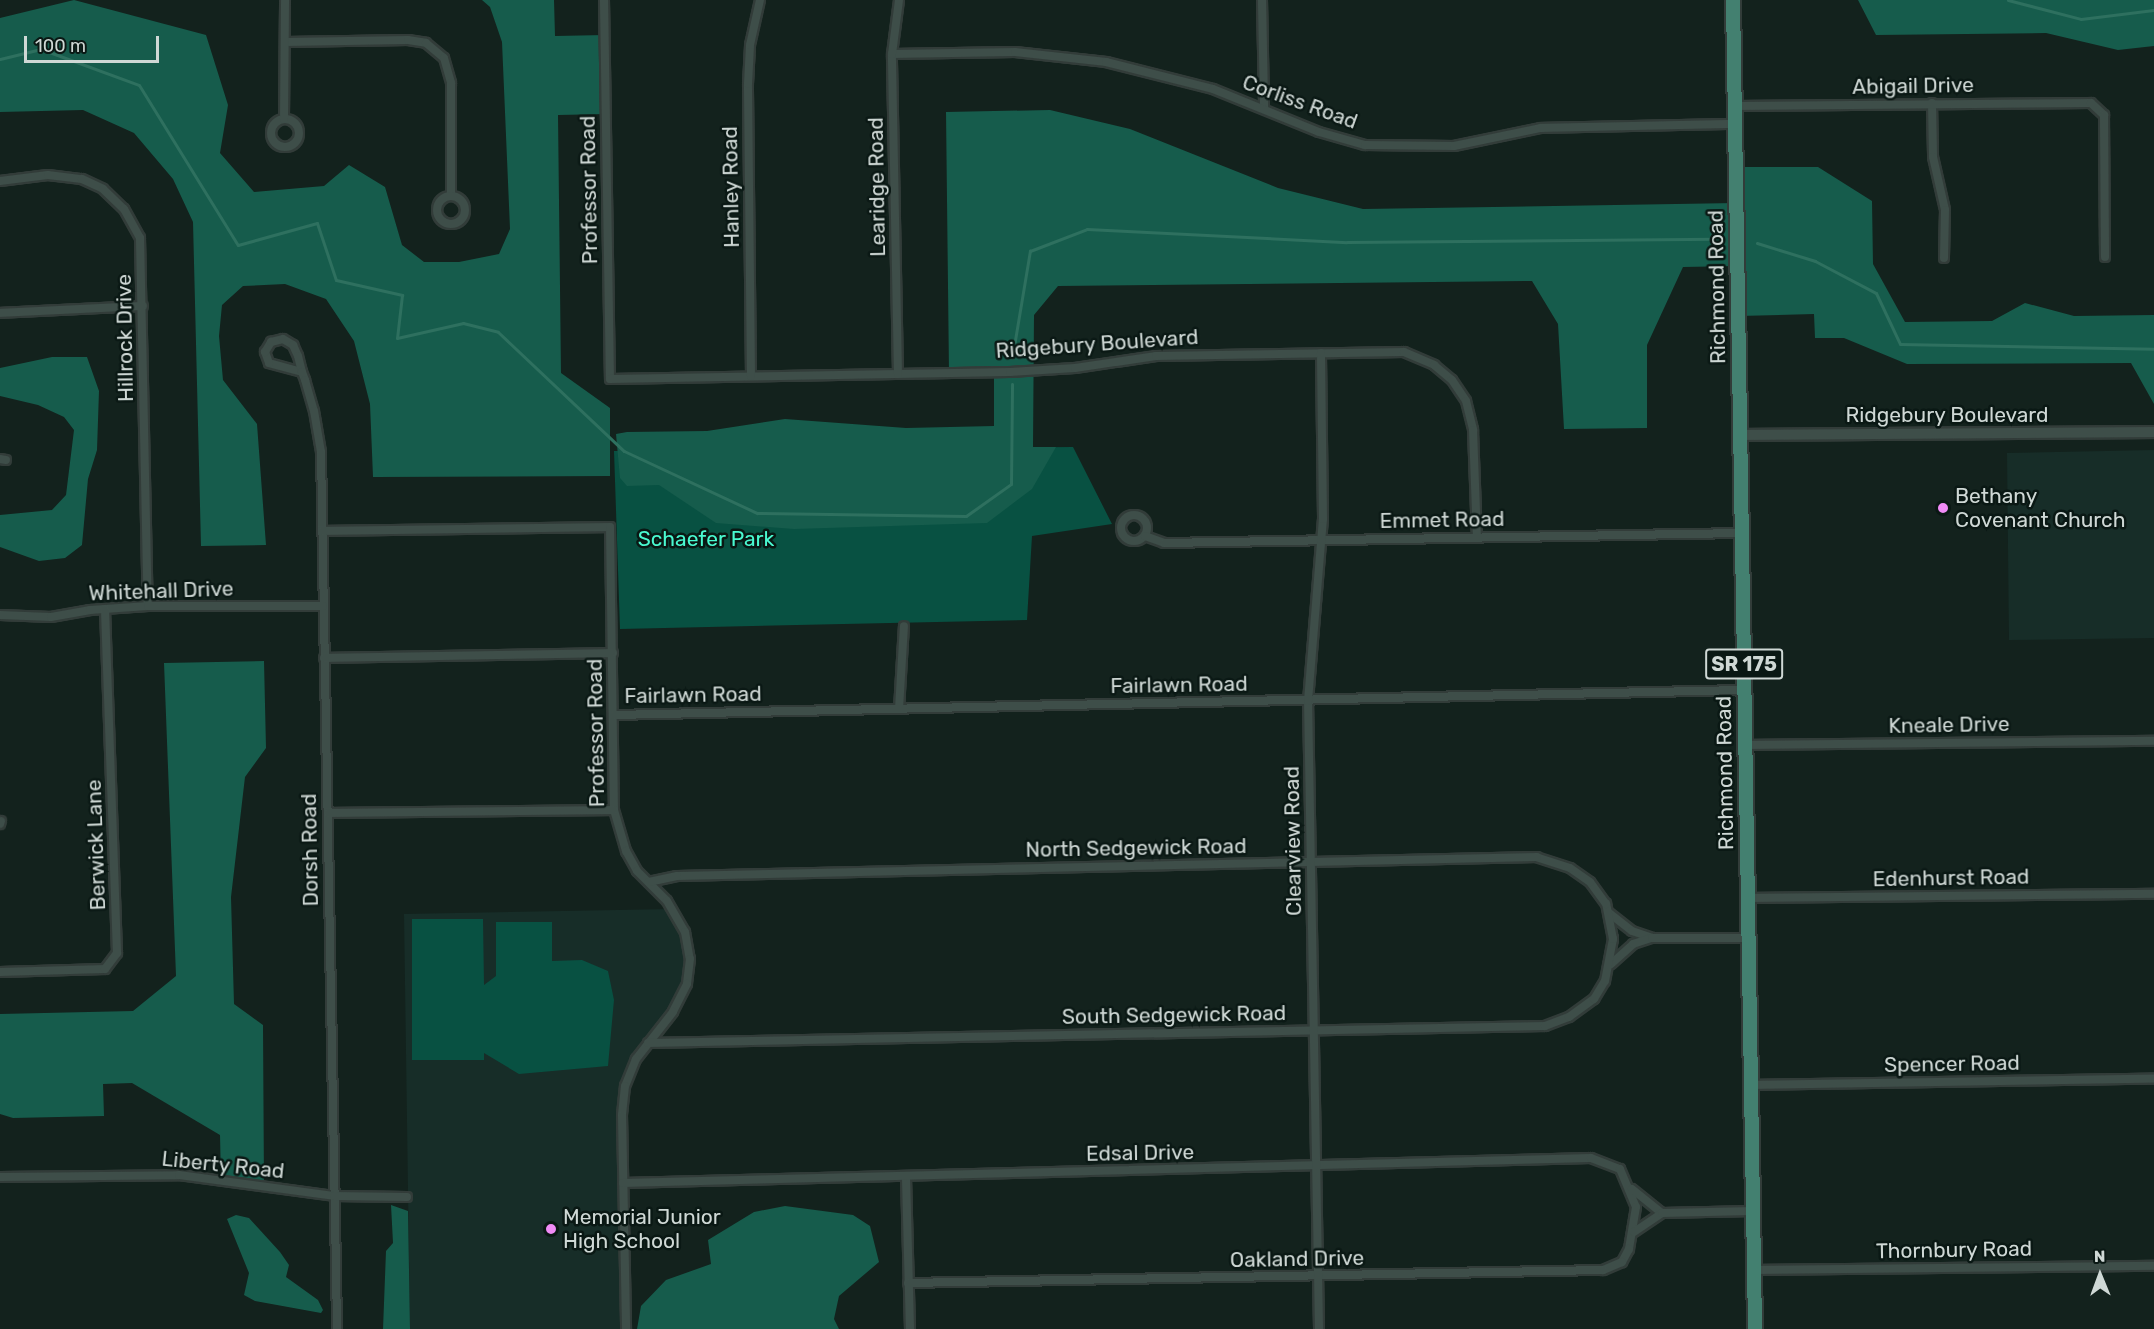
<!DOCTYPE html>
<style>
body{margin:0}
#map{position:relative;width:2154px;height:1329px;overflow:hidden;background:#13221d;font-family:Rubik,sans-serif}
div>[style]{position:absolute}
[style*='--x']{left:calc(var(--x)*1px);top:calc(var(--y)*1px);width:calc(var(--w)*1px);rotate:calc(var(--a)*1deg)}
.built>*{inset:0;background:#172d28}
.green>*{inset:0;background:#085142}
.forest>*{inset:0;background:#165c4c}
.stream>*{height:3px;margin:-1.5px;padding:0 1.5px;transform-origin:1.5px;border-radius:1.5px;background:#2e705f}
.roads{filter:drop-shadow(2px 0 #323c39) drop-shadow(-2px 0 #323c39) drop-shadow(0 2px #323c39) drop-shadow(0 -2px #323c39)}
.minor>*{height:8px;margin:-4px;padding:0 4px;transform-origin:4px;border-radius:4px;background:#3e4e49}
.minor>.ring{margin:-4px;padding:0;box-sizing:content-box;background:none;border:8px solid #3e4e49;border-radius:50%}
.tertiary>*{height:10px;margin:-5px;padding:0 5px;transform-origin:5px;border-radius:5px;background:#3e4e49}
.primary>*{height:14px;margin:-7px;padding:0 7px;transform-origin:7px;border-radius:7px;background:#438070}
.dots>*{width:16px;height:16px;translate:-50% -50%;box-sizing:border-box;border:3px solid #0a1814;border-radius:50%}
span{translate:-50% -50%;white-space:nowrap;text-align:center;line-height:1.15;-webkit-text-stroke:5px #0a1814;paint-order:stroke}
.shield-label span{padding:2px 4px;background:#0a1814;border:2px solid;border-radius:4px;-webkit-text-stroke-width:0}
.shield-label{font-size:20px;color:#cfd8d5;font-weight:700}
.street-label{font-size:21px;color:#cfd8d5}
.poi-label{font-size:21px;color:#cfd8d5}
.left{translate:0 -50%;text-align:left}
.park-label{font-size:21px;color:#49f9d0}
.north{position:absolute;left:2070px;top:1245px;width:60px;height:60px;-webkit-text-stroke:4px #0a1814;paint-order:stroke;rotate:359deg;font-size:16px;font-weight:700;line-height:24px;text-align:center;color:#cfd8d5}
.north::after{content:'';display:block;margin:auto;width:21px;height:27px;background:#cfd8d5;clip-path:polygon(50% 0,100% 100%,50% 72%,0 100%)}
.scale{position:absolute;left:24px;top:36px;width:135px;height:27px;box-sizing:border-box;border:3px solid #cfd8d5;border-top:0;padding-left:8px;font-size:18px;line-height:21px;white-space:nowrap;color:#cfd8d5;-webkit-text-stroke:4px #0a1814;paint-order:stroke}
</style>
<div id="map">
<div class="built">
<i style="clip-path:polygon(2154px 450px,2154px 638px,2009px 640px,2007px 453px)"></i>
<i style="clip-path:polygon(672px 909px,685px 932px,687px 984px,636px 1059px,625px 1086px,626px 1329px,410px 1329px,404px 914px)"></i>
</div>
<div class="green">
<i style="clip-path:polygon(1073px 447px,1112px 524px,1032px 536px,1027px 620px,620px 629px,614px 451px)"></i>
<i style="clip-path:polygon(412px 919px,483px 919px,484px 985px,496px 976px,496px 922px,552px 922px,552px 961px,582px 960px,608px 971px,614px 1000px,608px 1066px,519px 1074px,484px 1053px,484px 1060px,412px 1060px)"></i>
</div>
<div class="forest">
<i style="clip-path:polygon(74px 0,206px 35px,228px 105px,220px 153px,254px 192px,324px 186px,349px 165px,385px 187px,402px 245px,424px 262px,459px 262px,499px 254px,510px 229px,502px 42px,490px 7px,482px 0,554px 0,555px 36px,605px 35px,606px 114px,558px 115px,561px 373px,610px 408px,610px 476px,373px 477px,370px 404px,354px 341px,326px 299px,285px 284px,243px 286px,222px 305px,219px 336px,223px 380px,257px 424px,266px 545px,201px 546px,193px 222px,173px 179px,134px 133px,83px 110px,0 112px,0 18px)"></i>
<i style="clip-path:polygon(1858px 0,2154px 0,2154px 46px,2118px 50px,2046px 33px,1876px 35px)"></i>
<i style="clip-path:polygon(1050px 110px,1130px 129px,1278px 188px,1363px 209px,1736px 203px,1736px 167px,1818px 167px,1872px 201px,1873px 264px,1905px 322px,1992px 321px,2025px 303px,2074px 316px,2154px 315px,2154px 404px,2131px 363px,1907px 364px,1844px 338px,1815px 338px,1814px 314px,1739px 316px,1738px 266px,1683px 267px,1647px 345px,1647px 428px,1564px 429px,1558px 324px,1532px 281px,1058px 286px,1034px 315px,1033px 447px,1056px 447px,1032px 489px,987px 523px,794px 529px,716px 523px,659px 485px,627px 486px,620px 478px,616px 434px,627px 432px,707px 431px,785px 419px,906px 428px,994px 426px,994px 373px,949px 373px,946px 112px)"></i>
<i style="clip-path:polygon(52px 357px,87px 357px,99px 391px,97px 450px,88px 479px,82px 545px,65px 558px,39px 561px,0 547px,0 515px,52px 510px,66px 495px,74px 430px,64px 417px,38px 405px,0 396px,0 368px)"></i>
<i style="clip-path:polygon(264px 661px,266px 748px,245px 777px,231px 897px,234px 1004px,263px 1025px,264px 1186px,221px 1180px,220px 1135px,132px 1083px,103px 1084px,104px 1116px,13px 1118px,0 1114px,0 1014px,133px 1011px,176px 976px,164px 663px)"></i>
<i style="clip-path:polygon(391px 1205px,408px 1211px,410px 1329px,383px 1329px,386px 1251px,393px 1243px)"></i>
<i style="clip-path:polygon(785px 1206px,853px 1215px,870px 1226px,879px 1262px,839px 1296px,834px 1319px,839px 1329px,637px 1329px,641px 1306px,666px 1280px,711px 1264px,708px 1240px,754px 1212px)"></i>
<i style="clip-path:polygon(236px 1215px,249px 1218px,280px 1252px,289px 1265px,286px 1277px,318px 1300px,323px 1310px,321px 1313px,255px 1301px,244px 1295px,249px 1273px,227px 1219px)"></i>
</div>
<div class="stream">
<i style="--x:2008;--y:0;--w:75;--a:14.6"></i>
<i style="--x:2081;--y:19;--w:74;--a:-7"></i>
<i style="--x:0;--y:59;--w:42;--a:-13.7"></i>
<i style="--x:41;--y:49;--w:104;--a:20.2"></i>
<i style="--x:139;--y:85;--w:188;--a:58.3"></i>
<i style="--x:238;--y:245;--w:82;--a:-15.6"></i>
<i style="--x:317;--y:223;--w:60;--a:71.6"></i>
<i style="--x:336;--y:280;--w:68;--a:12.8"></i>
<i style="--x:402;--y:295;--w:43;--a:96.6"></i>
<i style="--x:397;--y:338;--w:68;--a:-12.8"></i>
<i style="--x:463;--y:323;--w:36;--a:14"></i>
<i style="--x:498;--y:332;--w:173;--a:43.4"></i>
<i style="--x:624;--y:451;--w:147;--a:25"></i>
<i style="--x:757;--y:513;--w:209;--a:0.8"></i>
<i style="--x:966;--y:516;--w:55;--a:-35.4"></i>
<i style="--x:1011;--y:484;--w:100;--a:-89.4"></i>
<i style="--x:1757;--y:243;--w:61;--a:17.2"></i>
<i style="--x:1815;--y:261;--w:69;--a:27.7"></i>
<i style="--x:1876;--y:293;--w:56;--a:64.8"></i>
<i style="--x:1900;--y:344;--w:254;--a:1.1"></i>
<i style="--x:1012;--y:358;--w:109;--a:-80.5"></i>
<i style="--x:1030;--y:251;--w:61;--a:-21.1"></i>
<i style="--x:1087;--y:229;--w:260;--a:2.9"></i>
<i style="--x:1347;--y:242;--w:368;--a:-0.5"></i>
</div>
<div class="roads">
<div class="minor">
<i style="--x:604;--y:0;--w:379;--a:89.1"></i>
<i style="--x:610;--y:379;--w:400;--a:-1"></i>
<i style="--x:1010;--y:372;--w:65;--a:-3.5"></i>
<i style="--x:1075;--y:368;--w:82;--a:-8.4"></i>
<i style="--x:1156;--y:356;--w:248;--a:-0.9"></i>
<i style="--x:1404;--y:352;--w:33;--a:23"></i>
<i style="--x:1434;--y:365;--w:23;--a:40"></i>
<i style="--x:1452;--y:380;--w:25;--a:56"></i>
<i style="--x:1466;--y:401;--w:30;--a:76"></i>
<i style="--x:1473;--y:430;--w:107;--a:87.9"></i>
<i style="--x:1262;--y:0;--w:109;--a:88.9"></i>
<i style="--x:286;--y:42;--w:122;--a:-0.9"></i>
<i style="--x:408;--y:40;--w:18;--a:9"></i>
<i style="--x:426;--y:43;--w:23;--a:40"></i>
<i style="--x:444;--y:58;--w:26;--a:74"></i>
<i style="--x:451;--y:83;--w:113;--a:90"></i>
<i style="--x:892;--y:54;--w:123;--a:-0.9"></i>
<i style="--x:1015;--y:52;--w:92;--a:6.3"></i>
<i style="--x:1106;--y:62;--w:110;--a:14.2"></i>
<i style="--x:1213;--y:89;--w:114;--a:22.1"></i>
<i style="--x:1319;--y:132;--w:48;--a:15.8"></i>
<i style="--x:1365;--y:145;--w:89;--a:0.6"></i>
<i style="--x:1454;--y:146;--w:89;--a:-11.7"></i>
<i style="--x:1541;--y:128;--w:194;--a:-1.2"></i>
<i style="--x:1932;--y:103;--w:54;--a:88.9"></i>
<i style="--x:1933;--y:157;--w:54;--a:77.2"></i>
<i style="--x:1945;--y:210;--w:48;--a:91.2"></i>
<i style="--x:1735;--y:106;--w:356;--a:-0.5"></i>
<i style="--x:2091;--y:103;--w:18;--a:43"></i>
<i style="--x:2104;--y:115;--w:142;--a:89.6"></i>
<i class="ring" style="left:271px;top:119px;width:20px;height:20px"></i>
<i style="--x:284;--y:119;--w:119;--a:-89.5"></i>
<i style="--x:0;--y:181;--w:48;--a:-7.1"></i>
<i style="--x:48;--y:175;--w:34;--a:7"></i>
<i style="--x:82;--y:179;--w:23;--a:25"></i>
<i style="--x:103;--y:189;--w:29;--a:44"></i>
<i style="--x:124;--y:209;--w:33;--a:61"></i>
<i style="--x:140;--y:238;--w:368;--a:88.8"></i>
<i class="ring" style="left:437px;top:196px;width:20px;height:20px"></i>
<i style="--x:0;--y:313;--w:143;--a:-2.8"></i>
<i style="--x:302;--y:372;--w:34;--a:-165"></i>
<i style="--x:269;--y:363;--w:12;--a:-110"></i>
<i style="--x:265;--y:352;--w:12;--a:-59"></i>
<i style="--x:271;--y:342;--w:12;--a:-14"></i>
<i style="--x:283;--y:339;--w:12;--a:31"></i>
<i style="--x:293;--y:345;--w:12;--a:66"></i>
<i style="--x:298;--y:356;--w:16;--a:76"></i>
<i style="--x:302;--y:372;--w:9;--a:69"></i>
<i style="--x:305;--y:380;--w:32;--a:74"></i>
<i style="--x:314;--y:411;--w:42;--a:80.3"></i>
<i style="--x:321;--y:452;--w:877;--a:88.95"></i>
<i style="--x:898;--y:374;--w:320;--a:-91.1"></i>
<i style="--x:892;--y:54;--w:54;--a:-82.6"></i>
<i style="--x:751;--y:376;--w:292;--a:-90.6"></i>
<i style="--x:748;--y:84;--w:39;--a:-87"></i>
<i style="--x:750;--y:45;--w:46;--a:-77.5"></i>
<i style="--x:0;--y:459;--w:6;--a:9"></i>
<i class="ring" style="left:1121px;top:515px;width:18px;height:18px"></i>
<i style="--x:322;--y:531;--w:288;--a:-0.8"></i>
<i style="--x:610;--y:527;--w:283;--a:89.2"></i>
<i style="--x:614;--y:810;--w:43;--a:73.7"></i>
<i style="--x:626;--y:851;--w:23;--a:61"></i>
<i style="--x:637;--y:871;--w:42;--a:45"></i>
<i style="--x:667;--y:901;--w:36;--a:60"></i>
<i style="--x:685;--y:932;--w:27;--a:80"></i>
<i style="--x:690;--y:959;--w:25;--a:97"></i>
<i style="--x:687;--y:984;--w:31;--a:117"></i>
<i style="--x:673;--y:1012;--w:60;--a:128.2"></i>
<i style="--x:636;--y:1059;--w:29;--a:112"></i>
<i style="--x:625;--y:1086;--w:29;--a:96"></i>
<i style="--x:622;--y:1115;--w:214;--a:88.9"></i>
<i style="--x:1145;--y:536;--w:20;--a:20"></i>
<i style="--x:1164;--y:543;--w:578;--a:-0.99"></i>
<i style="--x:0;--y:615;--w:51;--a:2.2"></i>
<i style="--x:51;--y:617;--w:40;--a:-10"></i>
<i style="--x:90;--y:610;--w:58;--a:-3.9"></i>
<i style="--x:148;--y:606;--w:175;--a:0"></i>
<i style="--x:324;--y:658;--w:289;--a:-1"></i>
<i style="--x:899;--y:709;--w:83;--a:-86.6"></i>
<i style="--x:614;--y:715;--w:1130;--a:-1.27"></i>
<i style="--x:1745;--y:745;--w:409;--a:-0.6"></i>
<i style="--x:328;--y:813;--w:286;--a:-0.6"></i>
<i style="--x:0;--y:824;--w:3;--a:-72"></i>
<i style="--x:1748;--y:898;--w:406;--a:-0.6"></i>
<i style="--x:1609;--y:913;--w:29;--a:38"></i>
<i style="--x:1632;--y:931;--w:21;--a:19"></i>
<i style="--x:1611;--y:964;--w:30;--a:-42"></i>
<i style="--x:1633;--y:944;--w:20;--a:-18"></i>
<i style="--x:1652;--y:938;--w:96;--a:0"></i>
<i style="--x:0;--y:972;--w:105;--a:-1.6"></i>
<i style="--x:105;--y:969;--w:20;--a:-53"></i>
<i style="--x:117;--y:953;--w:344;--a:-92"></i>
<i style="--x:648;--y:1043;--w:897;--a:-1.09"></i>
<i style="--x:1545;--y:1026;--w:26;--a:-21"></i>
<i style="--x:1569;--y:1017;--w:31;--a:-36"></i>
<i style="--x:1594;--y:999;--w:21;--a:-59"></i>
<i style="--x:1605;--y:981;--w:43;--a:-79.2"></i>
<i style="--x:1613;--y:939;--w:36;--a:-101"></i>
<i style="--x:1606;--y:904;--w:27;--a:-126"></i>
<i style="--x:1590;--y:882;--w:24;--a:-145"></i>
<i style="--x:1570;--y:868;--w:35;--a:-162"></i>
<i style="--x:1537;--y:857;--w:860;--a:178.73"></i>
<i style="--x:677;--y:876;--w:29;--a:168"></i>
<i style="--x:1751;--y:1085;--w:403;--a:-0.9"></i>
<i style="--x:0;--y:1177;--w:179;--a:-0.6"></i>
<i style="--x:179;--y:1175;--w:156;--a:7.7"></i>
<i style="--x:334;--y:1196;--w:73;--a:0.8"></i>
<i style="--x:906;--y:1177;--w:152;--a:88.5"></i>
<i style="--x:623;--y:1183;--w:968;--a:-1.48"></i>
<i style="--x:1591;--y:1158;--w:31;--a:21"></i>
<i style="--x:1620;--y:1169;--w:41;--a:67.2"></i>
<i style="--x:1636;--y:1207;--w:43;--a:99.5"></i>
<i style="--x:1629;--y:1249;--w:15;--a:118"></i>
<i style="--x:1622;--y:1262;--w:21;--a:157"></i>
<i style="--x:1603;--y:1270;--w:695;--a:178.93"></i>
<i style="--x:1632;--y:1189;--w:38;--a:39"></i>
<i style="--x:1634;--y:1232;--w:34;--a:-34"></i>
<i style="--x:1662;--y:1213;--w:91;--a:-1.3"></i>
<i style="--x:1754;--y:1270;--w:400;--a:-0.6"></i>
<i style="--x:1319;--y:1329;--w:628;--a:-91"></i>
<i style="--x:1308;--y:701;--w:183;--a:-85.3"></i>
<i style="--x:1323;--y:519;--w:166;--a:-90.7"></i>
</div>
<div class="tertiary">
<i style="--x:1740;--y:435;--w:414;--a:-0.4"></i>
</div>
<div class="primary">
<i style="--x:1733;--y:0;--w:1329;--a:89.05"></i>
</div>
</div>
<div class="dots">
<i style="left:1943px;top:508px;background:#f08bf6"></i>
<i style="left:551px;top:1229px;background:#f08bf6"></i>
</div>
<div class="shield-label">
<span style="left:1744px;top:664px">SR 175</span>
</div>
<div class="street-label">
<span style="left:1913px;top:86px;rotate:-1deg">Abigail Drive</span>
<span style="left:1300px;top:102px;rotate:20deg">Corliss Road</span>
<span style="left:731px;top:187px;rotate:-91deg">Hanley Road</span>
<span style="left:877px;top:187px;rotate:-91deg">Learidge Road</span>
<span style="left:589px;top:190px;rotate:-91deg">Professor Road</span>
<span style="left:1717px;top:287px;rotate:-91deg">Richmond Road</span>
<span style="left:125px;top:338px;rotate:-91deg">Hillrock Drive</span>
<span style="left:1097px;top:344px;rotate:-4deg">Ridgebury Boulevard</span>
<span style="left:1947px;top:415px">Ridgebury Boulevard</span>
<span style="left:1442px;top:520px;rotate:-1deg">Emmet Road</span>
<span style="left:161px;top:591px;rotate:-2deg">Whitehall Drive</span>
<span style="left:1179px;top:685px;rotate:-1deg">Fairlawn Road</span>
<span style="left:693px;top:695px;rotate:-1deg">Fairlawn Road</span>
<span style="left:1949px;top:725px;rotate:-1deg">Kneale Drive</span>
<span style="left:596px;top:733px;rotate:-91deg">Professor Road</span>
<span style="left:1725px;top:773px;rotate:-91deg">Richmond Road</span>
<span style="left:1293px;top:841px;rotate:-91deg">Clearview Road</span>
<span style="left:96px;top:845px;rotate:-92deg">Berwick Lane</span>
<span style="left:1136px;top:848px;rotate:-1deg">North Sedgewick Road</span>
<span style="left:310px;top:850px;rotate:-91deg">Dorsh Road</span>
<span style="left:1951px;top:878px;rotate:-1deg">Edenhurst Road</span>
<span style="left:1174px;top:1015px;rotate:-1deg">South Sedgewick Road</span>
<span style="left:1952px;top:1064px;rotate:-1deg">Spencer Road</span>
<span style="left:1140px;top:1153px;rotate:-1deg">Edsal Drive</span>
<span style="left:223px;top:1165px;rotate:6deg">Liberty Road</span>
<span style="left:1954px;top:1250px;rotate:-1deg">Thornbury Road</span>
<span style="left:1297px;top:1259px;rotate:-1deg">Oakland Drive</span>
</div>
<div class="poi-label">
<span class="left" style="left:1955px;top:508px">Bethany<br>Covenant Church</span>
<span class="left" style="left:563px;top:1229px">Memorial Junior<br>High School</span>
</div>
<div class="park-label">
<span style="left:706px;top:539px">Schaefer Park</span>
</div>
<div class="north">N</div>
<div class="scale">100 m</div>
</div>
